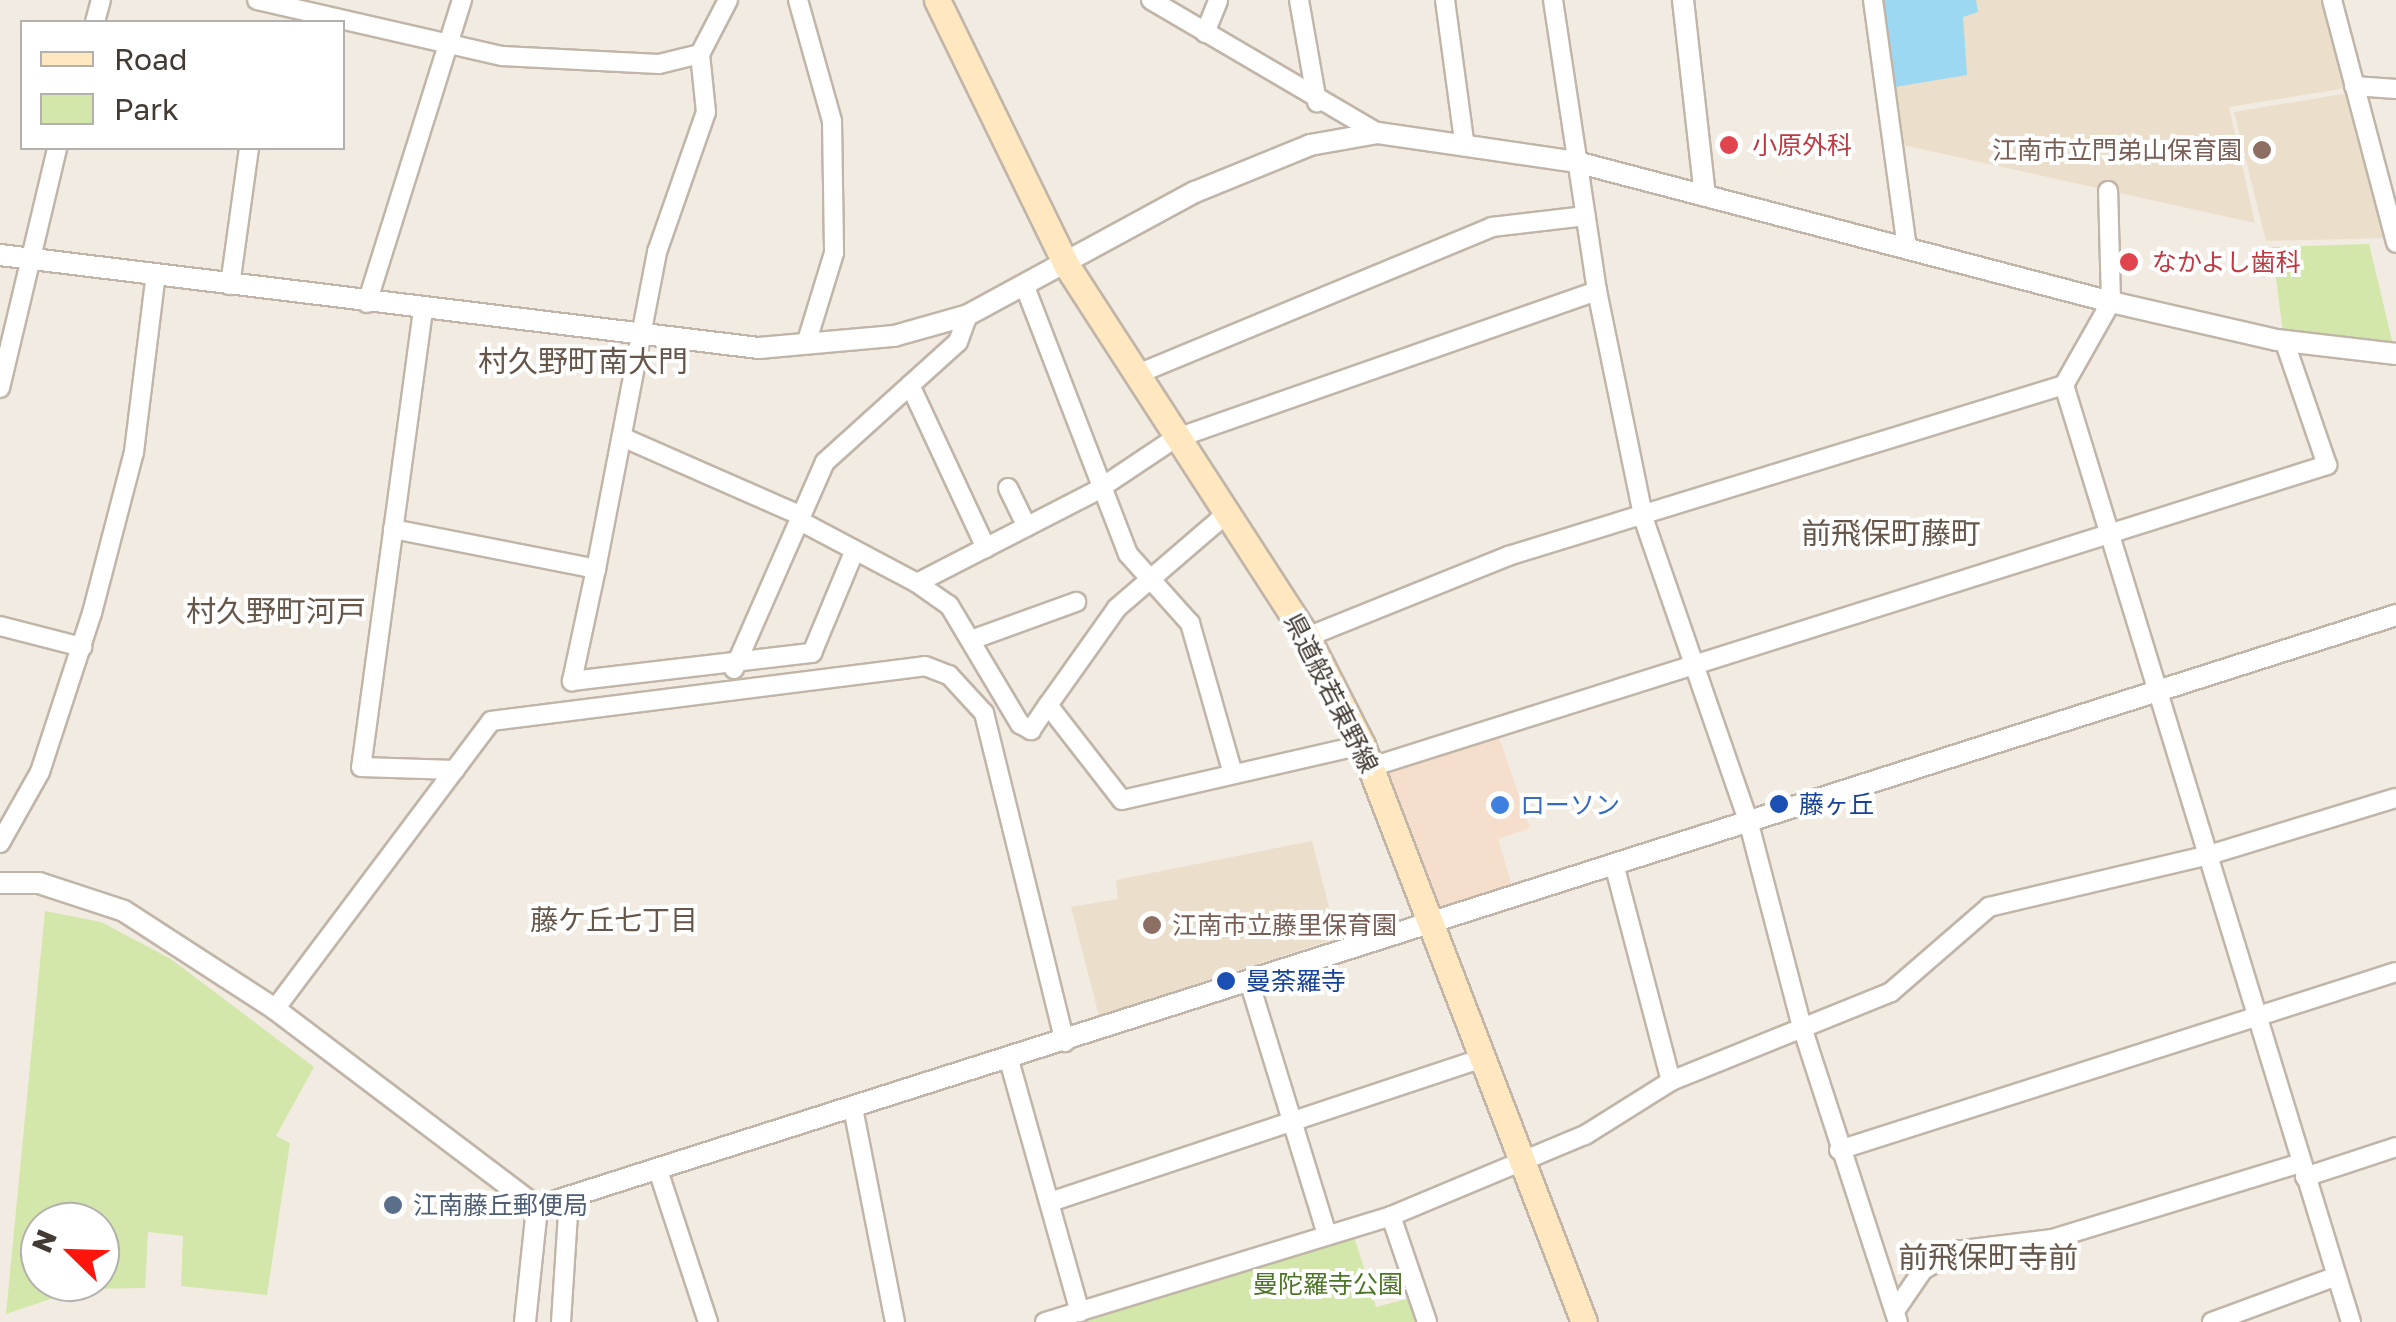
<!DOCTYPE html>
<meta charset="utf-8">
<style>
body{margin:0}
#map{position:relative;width:2396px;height:1322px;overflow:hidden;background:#f2ebe2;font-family:"Golos Text","Noto Sans JP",sans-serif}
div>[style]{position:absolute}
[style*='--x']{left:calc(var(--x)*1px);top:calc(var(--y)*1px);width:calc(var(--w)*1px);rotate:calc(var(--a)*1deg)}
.commercial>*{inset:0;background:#f5dfcc}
.education>*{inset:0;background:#ebdfcb}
.green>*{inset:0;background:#d2e7a9}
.water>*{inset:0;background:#9cd8f1}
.roads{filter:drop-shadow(2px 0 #c0b5a8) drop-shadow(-2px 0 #c0b5a8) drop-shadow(0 2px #c0b5a8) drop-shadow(0 -2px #c0b5a8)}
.minor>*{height:18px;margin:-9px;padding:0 9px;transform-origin:9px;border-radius:9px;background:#fff}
.tertiary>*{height:20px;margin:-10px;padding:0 10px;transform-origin:10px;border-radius:10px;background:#fff}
.secondary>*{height:25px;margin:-12.5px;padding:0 12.5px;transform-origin:12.5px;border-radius:12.5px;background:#ffe8bf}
.dots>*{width:28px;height:28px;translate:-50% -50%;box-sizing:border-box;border:5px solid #fff;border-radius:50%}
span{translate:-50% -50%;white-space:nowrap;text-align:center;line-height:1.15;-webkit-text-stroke:8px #fff;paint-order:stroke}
.health-label{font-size:25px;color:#be3a42}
.left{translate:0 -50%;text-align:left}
.education-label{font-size:25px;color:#785e54}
.right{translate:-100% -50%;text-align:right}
.street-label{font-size:25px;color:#433b33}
.transit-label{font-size:25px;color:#164399}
.shop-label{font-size:25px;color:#366cbe}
.service-label{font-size:25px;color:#4e5e75}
.park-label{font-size:25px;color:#4d7526}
.neighbourhood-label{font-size:28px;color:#66574a}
.quarter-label{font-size:30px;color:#66574a}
.legend{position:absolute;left:20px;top:20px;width:325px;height:130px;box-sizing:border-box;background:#fff;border:2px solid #b4b1ad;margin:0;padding:12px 18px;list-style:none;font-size:30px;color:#433b33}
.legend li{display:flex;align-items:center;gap:20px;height:50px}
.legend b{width:50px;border:2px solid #b4b1ad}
.north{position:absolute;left:20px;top:1202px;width:100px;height:100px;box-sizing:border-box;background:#fff;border:2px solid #b4b1ad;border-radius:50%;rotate:293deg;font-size:28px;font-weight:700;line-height:40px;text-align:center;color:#433b33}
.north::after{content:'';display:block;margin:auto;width:35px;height:45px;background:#fe160d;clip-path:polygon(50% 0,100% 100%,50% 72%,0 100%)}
</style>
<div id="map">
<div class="commercial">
<i style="clip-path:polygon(1498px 734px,1530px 828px,1498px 839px,1512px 886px,1441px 909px,1379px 771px)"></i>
</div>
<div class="education">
<i style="clip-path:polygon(1882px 0,2328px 0,2347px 88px,2229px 107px,2255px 223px,1903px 145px)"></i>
<i style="clip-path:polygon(2349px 93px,2389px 238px,2266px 241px,2234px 112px)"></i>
<i style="clip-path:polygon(1312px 841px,1337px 938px,1099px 1016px,1071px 907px,1118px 899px,1116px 880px)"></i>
</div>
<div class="green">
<i style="clip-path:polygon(2369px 244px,2395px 353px,2284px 340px,2272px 247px)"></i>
<i style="clip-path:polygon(evenodd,45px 911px,101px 922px,171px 959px,314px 1067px,276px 1136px,290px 1143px,267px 1295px,181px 1286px,183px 1236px,148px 1232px,145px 1288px,80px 1289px,6px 1314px,45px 911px,100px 1222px,100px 1282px,40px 1282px,40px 1222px,100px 1222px)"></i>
<i style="clip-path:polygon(1353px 1233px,1376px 1307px,1418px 1296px,1428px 1322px,1085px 1322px)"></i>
</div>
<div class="water">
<i style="clip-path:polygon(1881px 0,1976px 0,1978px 12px,1963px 17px,1967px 75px,1895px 87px)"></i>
</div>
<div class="roads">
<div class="minor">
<i style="--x:257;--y:0;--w:251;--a:12.9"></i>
<i style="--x:502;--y:56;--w:157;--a:2.9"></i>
<i style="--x:659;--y:64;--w:42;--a:-13.7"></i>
<i style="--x:700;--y:54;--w:61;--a:-62.6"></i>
<i style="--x:798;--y:0;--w:126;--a:74.3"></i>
<i style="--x:832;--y:121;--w:132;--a:89.1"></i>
<i style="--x:834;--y:253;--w:95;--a:107.1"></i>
<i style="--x:1151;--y:0;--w:263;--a:30.4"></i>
<i style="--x:1299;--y:0;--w:104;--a:80"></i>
<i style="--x:1445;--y:0;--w:141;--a:82.3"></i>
<i style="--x:1553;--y:0;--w:294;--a:81.4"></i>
<i style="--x:1597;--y:291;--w:234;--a:78.4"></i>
<i style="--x:1644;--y:520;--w:318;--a:70.9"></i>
<i style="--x:1748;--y:820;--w:214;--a:75.4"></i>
<i style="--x:1802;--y:1027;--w:310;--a:72"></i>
<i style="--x:1873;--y:0;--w:250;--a:82.2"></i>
<i style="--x:2332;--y:0;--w:251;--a:75.2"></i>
<i style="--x:95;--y:22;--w:23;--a:-75"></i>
<i style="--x:1205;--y:33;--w:35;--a:-68"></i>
<i style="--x:2354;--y:86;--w:42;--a:4.1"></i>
<i style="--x:230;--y:285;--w:138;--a:-82.1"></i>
<i style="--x:1025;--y:287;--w:286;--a:68.9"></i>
<i style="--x:1128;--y:554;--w:93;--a:48.1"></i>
<i style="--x:1190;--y:623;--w:153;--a:74.1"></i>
<i style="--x:367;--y:303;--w:318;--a:-72.6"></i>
<i style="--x:423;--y:310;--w:461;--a:97.7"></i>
<i style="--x:361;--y:767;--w:94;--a:1.8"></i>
<i style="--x:1135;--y:375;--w:386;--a:-22.5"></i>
<i style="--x:1492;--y:227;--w:94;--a:-6.7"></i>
<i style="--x:910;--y:385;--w:180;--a:65"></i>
<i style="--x:2064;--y:385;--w:980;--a:72.97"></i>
<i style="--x:0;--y:388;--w:247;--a:-76.6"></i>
<i style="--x:622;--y:437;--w:191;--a:23.7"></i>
<i style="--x:1008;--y:488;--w:43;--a:64"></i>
<i style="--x:1225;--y:515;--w:143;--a:139.3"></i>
<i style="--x:1117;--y:608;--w:119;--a:125.4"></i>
<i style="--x:1048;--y:705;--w:120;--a:52.1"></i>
<i style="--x:1122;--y:800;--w:246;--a:-12.9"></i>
<i style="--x:802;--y:522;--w:130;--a:27.9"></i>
<i style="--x:917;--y:583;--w:201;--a:-27.2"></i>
<i style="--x:1096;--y:491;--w:94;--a:-33.7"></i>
<i style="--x:1174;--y:439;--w:448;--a:-19.3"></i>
<i style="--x:393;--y:529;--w:207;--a:11.1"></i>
<i style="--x:596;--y:569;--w:323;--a:-79.1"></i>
<i style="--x:657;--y:252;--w:148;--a:-70.7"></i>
<i style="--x:706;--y:112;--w:58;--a:-95.9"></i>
<i style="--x:596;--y:569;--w:115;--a:102.1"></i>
<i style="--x:572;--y:681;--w:242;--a:-6.7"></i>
<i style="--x:812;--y:653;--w:104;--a:-67.4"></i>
<i style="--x:917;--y:583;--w:39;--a:35"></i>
<i style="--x:949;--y:605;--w:139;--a:59.2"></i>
<i style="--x:1020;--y:724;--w:13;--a:29"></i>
<i style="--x:1031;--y:730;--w:30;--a:-56"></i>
<i style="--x:0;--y:626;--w:85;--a:14.4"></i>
<i style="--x:1307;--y:637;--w:217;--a:-21.9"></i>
<i style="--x:1508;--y:556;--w:582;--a:-17.1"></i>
<i style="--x:2064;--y:385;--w:95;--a:-60.5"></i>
<i style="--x:2111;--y:302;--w:111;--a:-91.5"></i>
<i style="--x:971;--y:640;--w:112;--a:-19.9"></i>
<i style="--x:734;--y:669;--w:226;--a:-66.3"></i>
<i style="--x:825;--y:462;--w:179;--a:-42.1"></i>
<i style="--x:958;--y:342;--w:29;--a:-70"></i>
<i style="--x:1371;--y:767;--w:1003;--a:-17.53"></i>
<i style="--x:2327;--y:465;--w:132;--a:-109"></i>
<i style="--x:0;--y:843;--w:81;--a:-60.6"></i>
<i style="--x:40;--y:772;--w:167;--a:-71.9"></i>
<i style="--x:92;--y:613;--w:166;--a:-75.4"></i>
<i style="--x:134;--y:452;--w:179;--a:-83"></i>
<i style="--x:1614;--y:864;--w:224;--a:75.3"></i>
<i style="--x:1249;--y:981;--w:266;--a:72.9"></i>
<i style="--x:275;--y:1009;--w:360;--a:-53.1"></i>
<i style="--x:491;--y:721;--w:437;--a:-7.2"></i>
<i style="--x:925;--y:666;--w:26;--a:21"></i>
<i style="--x:949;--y:675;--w:52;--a:47.4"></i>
<i style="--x:984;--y:713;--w:339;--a:76.2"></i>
<i style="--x:1009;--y:1060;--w:262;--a:74.3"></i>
<i style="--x:853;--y:1108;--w:218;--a:78.9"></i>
<i style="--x:1839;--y:1150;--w:585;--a:-17.72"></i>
<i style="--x:658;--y:1170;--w:160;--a:71.8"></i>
<i style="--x:2305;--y:1177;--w:96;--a:-18.2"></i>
<i style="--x:1050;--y:1202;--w:459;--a:-18.4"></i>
<i style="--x:1391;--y:1216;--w:112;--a:71.2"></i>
<i style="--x:1895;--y:1311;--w:50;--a:-55.7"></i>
<i style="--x:1923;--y:1270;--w:37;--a:-31"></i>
<i style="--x:1955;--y:1251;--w:98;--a:-7.1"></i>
<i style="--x:2052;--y:1239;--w:260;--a:-17"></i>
<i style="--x:561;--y:1322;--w:124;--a:-86.3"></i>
<i style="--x:1045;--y:1322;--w:362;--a:-17"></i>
<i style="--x:1391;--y:1216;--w:210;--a:-22.7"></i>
<i style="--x:1585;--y:1135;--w:102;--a:-32.1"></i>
<i style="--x:1671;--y:1081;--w:237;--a:-22"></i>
<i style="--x:1891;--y:992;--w:130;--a:-40.9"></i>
<i style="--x:1989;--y:907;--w:226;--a:-13.3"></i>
<i style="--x:2209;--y:855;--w:195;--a:-17"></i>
<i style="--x:2212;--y:1322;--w:130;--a:-20.2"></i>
</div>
<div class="tertiary">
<i style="--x:1683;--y:0;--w:197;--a:83.6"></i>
<i style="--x:0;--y:255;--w:765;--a:6.99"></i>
<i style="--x:759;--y:348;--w:136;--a:-5.1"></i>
<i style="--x:894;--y:336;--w:77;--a:-15.8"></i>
<i style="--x:968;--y:315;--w:258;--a:-28.5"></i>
<i style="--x:1195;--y:192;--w:124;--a:-22.2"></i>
<i style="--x:1310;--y:145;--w:69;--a:-10"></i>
<i style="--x:1378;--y:133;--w:200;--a:8.3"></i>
<i style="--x:1576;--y:162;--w:553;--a:14.66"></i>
<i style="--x:2111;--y:302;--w:170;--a:12.9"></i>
<i style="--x:2277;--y:340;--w:120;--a:6.7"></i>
<i style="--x:0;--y:883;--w:39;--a:0"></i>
<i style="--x:39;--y:883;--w:89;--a:18.2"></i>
<i style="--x:124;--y:911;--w:180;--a:33"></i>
<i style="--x:275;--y:1009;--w:328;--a:37.1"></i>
<i style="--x:537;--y:1207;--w:1951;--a:-17.66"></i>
<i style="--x:525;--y:1322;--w:116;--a:-84"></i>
</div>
<div class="secondary">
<i style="--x:937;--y:0;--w:296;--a:64"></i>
<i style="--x:1067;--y:266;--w:442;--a:57.1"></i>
<i style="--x:1307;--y:637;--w:121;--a:63"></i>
<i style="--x:1362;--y:745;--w:618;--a:68.96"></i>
</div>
</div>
<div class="dots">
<i style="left:1729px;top:145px;background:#e0444e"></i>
<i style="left:2262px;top:150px;background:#8d6e63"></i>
<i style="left:2129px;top:262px;background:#e0444e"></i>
<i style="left:1779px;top:804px;background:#1a4fb4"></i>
<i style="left:1500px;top:805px;background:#3f7fe0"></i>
<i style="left:1152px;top:925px;background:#8d6e63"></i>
<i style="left:1226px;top:981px;background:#1a4fb4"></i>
<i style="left:393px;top:1205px;background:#5c6f8a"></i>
</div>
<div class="health-label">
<span class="left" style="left:1752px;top:145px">小原外科</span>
<span class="left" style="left:2152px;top:262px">なかよし歯科</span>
</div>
<div class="education-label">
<span class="right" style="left:2242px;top:150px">江南市立門弟山保育園</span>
<span class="left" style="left:1172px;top:925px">江南市立藤里保育園</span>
</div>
<div class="street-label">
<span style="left:1331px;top:693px;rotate:63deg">県道般若東野線</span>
</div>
<div class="transit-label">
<span class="left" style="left:1799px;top:804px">藤ヶ丘</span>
<span class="left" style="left:1246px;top:981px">曼荼羅寺</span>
</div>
<div class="shop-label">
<span class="left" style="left:1520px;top:805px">ローソン</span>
</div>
<div class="service-label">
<span class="left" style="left:413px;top:1205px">江南藤丘郵便局</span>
</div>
<div class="park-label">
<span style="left:1328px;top:1284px">曼陀羅寺公園</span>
</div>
<div class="neighbourhood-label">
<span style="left:614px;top:920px">藤ケ丘七丁目</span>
</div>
<div class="quarter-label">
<span style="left:583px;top:361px">村久野町南大門</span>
<span style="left:1891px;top:533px">前飛保町藤町</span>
<span style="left:276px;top:611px">村久野町河戸</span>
<span style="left:1988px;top:1257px">前飛保町寺前</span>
</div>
<ul class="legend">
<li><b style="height:12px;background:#ffe8bf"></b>Road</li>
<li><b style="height:28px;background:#d2e7a9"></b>Park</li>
</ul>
<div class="north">N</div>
</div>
